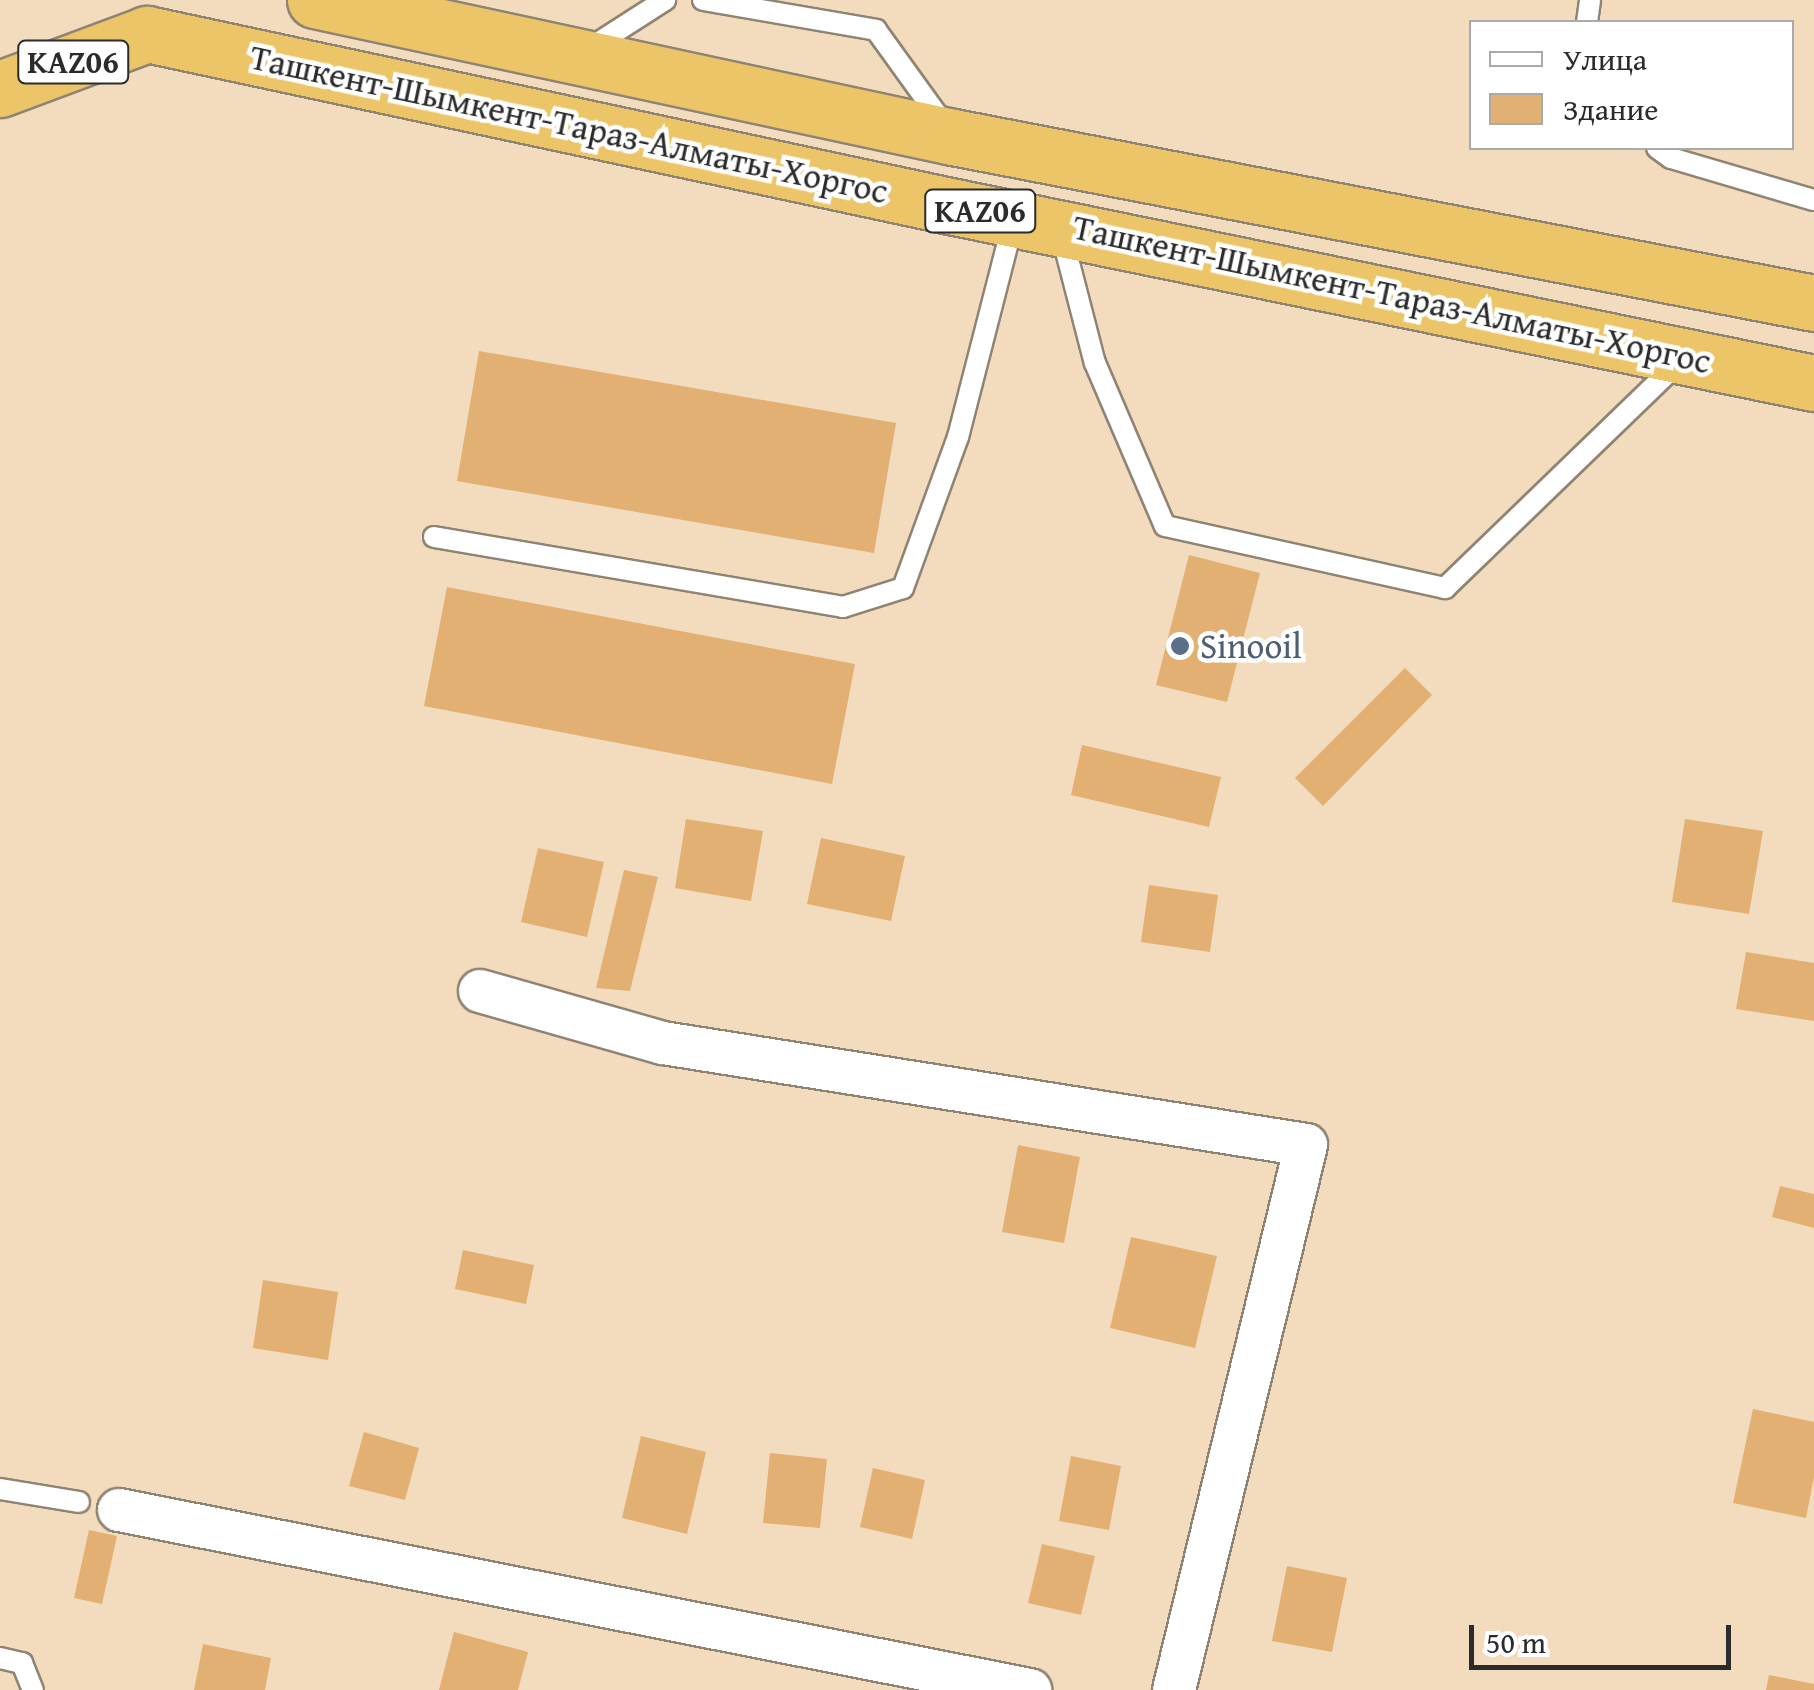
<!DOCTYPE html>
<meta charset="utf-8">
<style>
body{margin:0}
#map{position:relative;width:1814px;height:1690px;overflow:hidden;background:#f3dcbd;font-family:"Gentium Book Plus",serif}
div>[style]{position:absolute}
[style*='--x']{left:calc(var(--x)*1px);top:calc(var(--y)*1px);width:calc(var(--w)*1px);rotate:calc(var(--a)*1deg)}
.building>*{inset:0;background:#e1b072}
.roads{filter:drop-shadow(2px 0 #8f8474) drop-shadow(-2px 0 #8f8474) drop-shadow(0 2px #8f8474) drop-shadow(0 -2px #8f8474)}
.lane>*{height:20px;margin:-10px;padding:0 10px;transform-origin:10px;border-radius:10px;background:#fff}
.street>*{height:42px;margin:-21px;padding:0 21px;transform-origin:21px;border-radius:21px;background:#fff}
.highway>*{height:55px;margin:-27.5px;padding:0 27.5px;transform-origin:27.5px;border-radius:27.5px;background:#edc569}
.dots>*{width:28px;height:28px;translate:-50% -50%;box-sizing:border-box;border:5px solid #fff;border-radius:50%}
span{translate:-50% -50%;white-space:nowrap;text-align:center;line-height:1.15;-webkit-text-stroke:9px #fff;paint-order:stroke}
.shield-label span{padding:2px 8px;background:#fff;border:2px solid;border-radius:8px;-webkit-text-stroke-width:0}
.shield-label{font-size:32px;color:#2b2b2b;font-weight:700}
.street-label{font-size:35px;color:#2b2b2b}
.service-label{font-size:35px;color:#4e5e75}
.left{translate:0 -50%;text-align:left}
.legend{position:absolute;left:1469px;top:20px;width:325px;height:130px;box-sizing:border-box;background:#fff;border:2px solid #aaa;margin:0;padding:12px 18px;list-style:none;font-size:30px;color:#2b2b2b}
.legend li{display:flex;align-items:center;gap:20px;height:50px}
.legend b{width:50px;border:2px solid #aaa}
.scale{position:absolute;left:1469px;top:1625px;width:262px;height:45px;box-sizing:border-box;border:5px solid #2b2b2b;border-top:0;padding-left:12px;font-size:30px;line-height:35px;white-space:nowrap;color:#2b2b2b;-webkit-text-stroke:8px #fff;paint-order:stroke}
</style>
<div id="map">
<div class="building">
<i style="clip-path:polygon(479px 351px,896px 423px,874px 553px,457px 481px)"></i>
<i style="clip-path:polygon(1189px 555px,1260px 573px,1227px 702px,1156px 685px)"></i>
<i style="clip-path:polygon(447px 587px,855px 664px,832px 784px,424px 706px)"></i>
<i style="clip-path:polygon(1405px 668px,1432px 695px,1323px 806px,1295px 778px)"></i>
<i style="clip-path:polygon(1082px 745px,1221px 777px,1209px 827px,1071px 795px)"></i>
<i style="clip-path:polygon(686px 819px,763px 831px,751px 901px,675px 888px)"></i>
<i style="clip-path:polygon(1685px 819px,1763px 831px,1749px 914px,1672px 902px)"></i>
<i style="clip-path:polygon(821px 838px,905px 856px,891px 921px,807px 904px)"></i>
<i style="clip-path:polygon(538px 848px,604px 862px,587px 937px,521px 922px)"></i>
<i style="clip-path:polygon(624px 870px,658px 877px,630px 991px,596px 988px)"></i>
<i style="clip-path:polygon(1149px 885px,1218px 895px,1210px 952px,1141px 942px)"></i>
<i style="clip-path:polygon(1746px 952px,1814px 963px,1814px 1021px,1736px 1009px)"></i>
<i style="clip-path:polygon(1018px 1145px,1080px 1157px,1064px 1243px,1002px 1232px)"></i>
<i style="clip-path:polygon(1780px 1186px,1814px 1194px,1814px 1228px,1772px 1217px)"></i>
<i style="clip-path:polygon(1131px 1237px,1217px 1256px,1195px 1348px,1110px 1328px)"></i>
<i style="clip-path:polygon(463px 1250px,534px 1265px,526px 1304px,455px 1289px)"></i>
<i style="clip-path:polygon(263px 1280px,338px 1292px,328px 1360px,253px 1348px)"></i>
<i style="clip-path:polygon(1753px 1409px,1814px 1422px,1814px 1477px,1806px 1518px,1733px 1503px)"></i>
<i style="clip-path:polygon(364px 1432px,419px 1448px,405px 1500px,349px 1486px)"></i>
<i style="clip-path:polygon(641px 1436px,706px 1452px,687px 1534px,622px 1518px)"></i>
<i style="clip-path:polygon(770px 1453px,827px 1459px,820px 1528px,763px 1523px)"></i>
<i style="clip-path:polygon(1071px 1456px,1121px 1466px,1109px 1530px,1059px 1521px)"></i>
<i style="clip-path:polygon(873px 1468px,925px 1480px,912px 1539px,860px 1527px)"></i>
<i style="clip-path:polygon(89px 1530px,117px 1536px,102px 1604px,74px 1598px)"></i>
<i style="clip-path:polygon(1042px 1544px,1095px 1556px,1081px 1615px,1028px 1603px)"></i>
<i style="clip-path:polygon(1287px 1566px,1347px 1578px,1332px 1652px,1272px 1641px)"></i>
<i style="clip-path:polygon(454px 1632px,528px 1652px,518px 1690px,439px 1690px)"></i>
<i style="clip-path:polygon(203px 1644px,271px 1658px,265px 1690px,194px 1690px)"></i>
<i style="clip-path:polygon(1769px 1675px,1814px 1684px,1814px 1690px,1766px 1690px)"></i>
</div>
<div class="roads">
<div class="lane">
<i style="--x:703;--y:0;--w:176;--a:9.8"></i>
<i style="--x:876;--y:30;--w:115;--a:54.2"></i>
<i style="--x:1587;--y:22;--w:22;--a:-82"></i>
<i style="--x:587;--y:50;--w:93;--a:-32.7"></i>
<i style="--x:1657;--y:148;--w:17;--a:36"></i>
<i style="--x:1671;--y:158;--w:149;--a:16.4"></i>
<i style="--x:1061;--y:232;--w:135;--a:75.5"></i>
<i style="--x:1095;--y:363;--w:177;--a:66.8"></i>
<i style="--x:1165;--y:526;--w:287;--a:12.5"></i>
<i style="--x:1445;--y:588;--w:325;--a:-44"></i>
<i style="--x:434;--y:537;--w:415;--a:9.7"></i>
<i style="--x:843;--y:607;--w:63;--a:-17.6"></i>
<i style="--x:903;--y:588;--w:161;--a:-70"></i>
<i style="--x:958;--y:437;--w:225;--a:-75.6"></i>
<i style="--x:0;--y:1489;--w:80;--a:9.3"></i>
<i style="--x:0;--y:1658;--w:23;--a:13"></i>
<i style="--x:22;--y:1663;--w:29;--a:68"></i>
</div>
<div class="street">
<i style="--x:480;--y:991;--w:190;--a:15.9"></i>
<i style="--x:663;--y:1043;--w:651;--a:9.01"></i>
<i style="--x:1306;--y:1145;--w:561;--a:103.61"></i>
<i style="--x:119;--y:1510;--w:929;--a:11.18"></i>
</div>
<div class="highway">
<i style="--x:315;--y:0;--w:653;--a:12.12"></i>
<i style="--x:953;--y:137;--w:877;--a:10.91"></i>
<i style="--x:0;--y:89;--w:157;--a:-20.5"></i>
<i style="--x:147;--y:34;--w:821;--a:12.09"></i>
<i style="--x:950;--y:206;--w:882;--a:11.58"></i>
</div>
</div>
<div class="dots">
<i style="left:1180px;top:646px;background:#5c6f8a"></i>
</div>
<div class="shield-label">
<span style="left:73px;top:62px">KАZ06</span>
<span style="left:980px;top:211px">KАZ06</span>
</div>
<div class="street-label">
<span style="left:569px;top:124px;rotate:12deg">Ташкент-Шымкент-Тараз-Алматы-Хоргос</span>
<span style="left:1392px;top:294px;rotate:12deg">Ташкент-Шымкент-Тараз-Алматы-Хоргос</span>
</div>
<div class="service-label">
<span class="left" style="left:1200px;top:646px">Sinooil</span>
</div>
<ul class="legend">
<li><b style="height:12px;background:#fff"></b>Улица</li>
<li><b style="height:28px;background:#e1b072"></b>Здание</li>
</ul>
<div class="scale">50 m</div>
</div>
